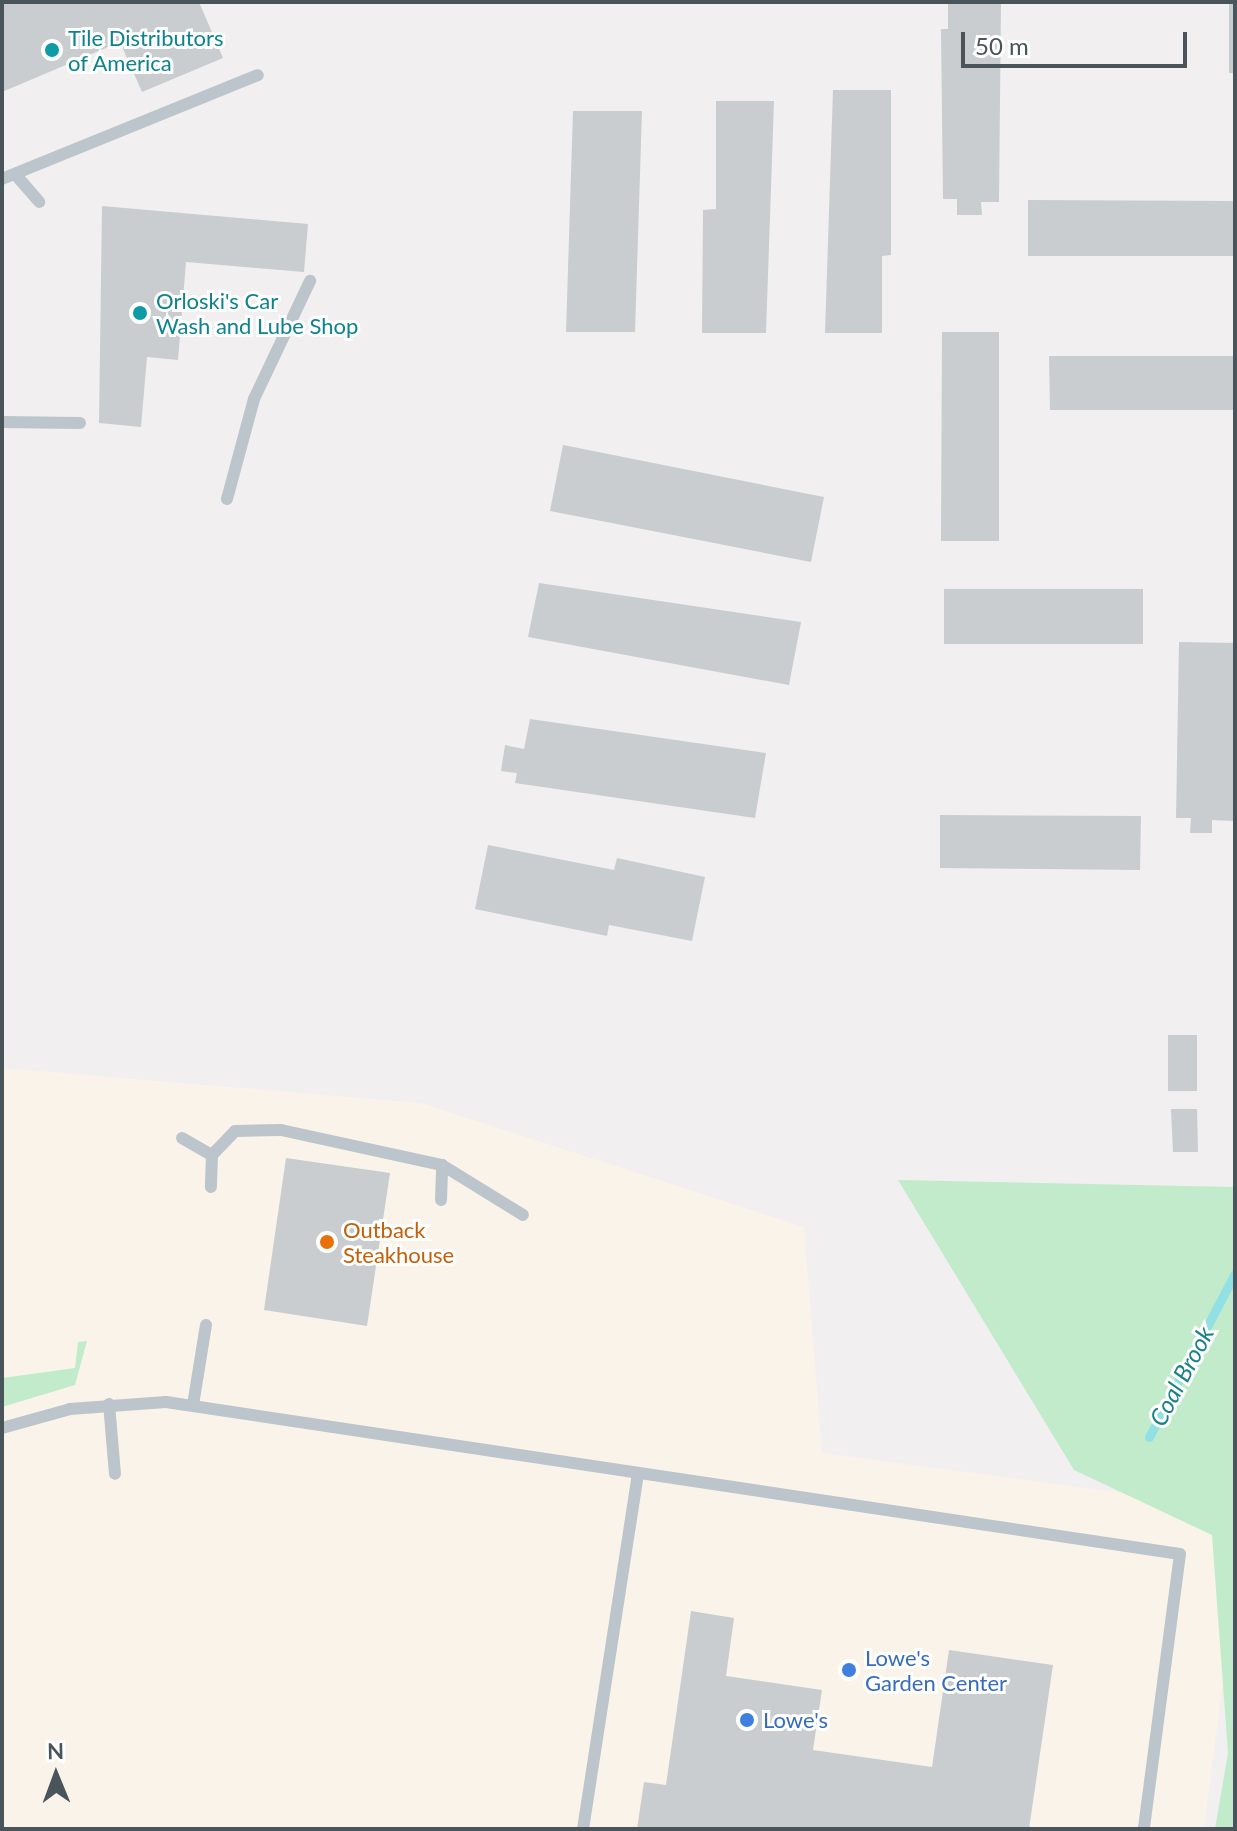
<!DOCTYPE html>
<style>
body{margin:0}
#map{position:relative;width:1237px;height:1831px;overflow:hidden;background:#f1efef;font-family:Lato,sans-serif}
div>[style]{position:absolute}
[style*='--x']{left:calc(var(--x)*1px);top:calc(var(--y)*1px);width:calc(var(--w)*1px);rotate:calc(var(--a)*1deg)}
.commercial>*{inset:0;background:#faf3ea}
.green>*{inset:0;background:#c1ebcb}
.stream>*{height:9px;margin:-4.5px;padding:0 4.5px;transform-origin:4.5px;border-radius:4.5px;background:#92dfe4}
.building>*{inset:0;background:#c9cdd0}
.lane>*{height:12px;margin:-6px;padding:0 6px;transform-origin:6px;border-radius:6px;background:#bcc5cb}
.dots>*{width:22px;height:22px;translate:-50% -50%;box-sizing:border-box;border:4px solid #fff;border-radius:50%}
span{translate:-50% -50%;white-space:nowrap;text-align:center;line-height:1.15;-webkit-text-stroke:6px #fff;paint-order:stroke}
.culture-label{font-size:22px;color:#0d838f}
.left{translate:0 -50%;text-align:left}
.food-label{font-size:22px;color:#c56008}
.shop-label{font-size:22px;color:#366cbe}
.water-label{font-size:24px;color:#188189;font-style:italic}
.frame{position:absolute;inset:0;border:4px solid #49555b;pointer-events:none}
.north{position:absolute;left:16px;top:1735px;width:80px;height:80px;-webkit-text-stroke:6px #fff;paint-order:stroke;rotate:359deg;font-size:22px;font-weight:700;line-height:32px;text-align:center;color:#49555b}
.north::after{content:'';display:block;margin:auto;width:28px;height:36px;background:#49555b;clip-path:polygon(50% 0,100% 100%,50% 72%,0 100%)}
.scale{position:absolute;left:961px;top:32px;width:226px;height:36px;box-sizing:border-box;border:4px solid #49555b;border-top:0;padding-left:10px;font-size:24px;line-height:28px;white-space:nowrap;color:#49555b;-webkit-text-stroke:6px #fff;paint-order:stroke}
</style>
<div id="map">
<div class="commercial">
<i style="clip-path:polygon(2px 1068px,421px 1103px,804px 1227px,822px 1453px,1235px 1508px,1235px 1587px,1204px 1829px,2px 1829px)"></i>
</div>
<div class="green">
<i style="clip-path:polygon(898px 1180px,1235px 1187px,1235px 1829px,1215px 1829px,1228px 1753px,1212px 1535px,1074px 1470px)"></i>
<i style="clip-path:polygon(87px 1341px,75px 1385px,2px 1407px,2px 1378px,75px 1368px,78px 1342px)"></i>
</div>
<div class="stream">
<i style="--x:1149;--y:1437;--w:185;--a:-62.3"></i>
</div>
<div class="building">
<i style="clip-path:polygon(2px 2px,199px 2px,223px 58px,142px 92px,120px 42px,2px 92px)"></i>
<i style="clip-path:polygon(948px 2px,1001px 2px,999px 202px,981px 202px,982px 215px,957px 215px,957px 199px,943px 199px,941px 29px,948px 29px)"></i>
<i style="clip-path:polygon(1229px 2px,1235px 2px,1235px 73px,1229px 73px)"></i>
<i style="clip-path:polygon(833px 90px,891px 90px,891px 255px,882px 256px,882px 333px,825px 333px)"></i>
<i style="clip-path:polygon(716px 101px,774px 101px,766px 333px,702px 333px,703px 210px,716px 209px)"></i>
<i style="clip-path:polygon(573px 111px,642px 111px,635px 332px,566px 332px)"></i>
<i style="clip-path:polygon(1028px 200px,1234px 201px,1234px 256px,1028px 256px)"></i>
<i style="clip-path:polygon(102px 206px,308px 224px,304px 272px,186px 262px,178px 360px,147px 357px,141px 427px,99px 423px)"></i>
<i style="clip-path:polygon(942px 332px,999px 332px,999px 541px,941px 541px)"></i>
<i style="clip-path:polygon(1049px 356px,1235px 356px,1235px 410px,1050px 410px)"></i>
<i style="clip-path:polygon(563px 445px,824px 497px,811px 562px,550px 511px)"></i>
<i style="clip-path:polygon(539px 583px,801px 622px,789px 685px,528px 637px)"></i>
<i style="clip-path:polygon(944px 589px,1143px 589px,1143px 644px,944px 644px)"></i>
<i style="clip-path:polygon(1179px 642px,1235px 643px,1234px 821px,1212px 820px,1212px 833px,1190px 833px,1191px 818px,1176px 818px)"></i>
<i style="clip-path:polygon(530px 719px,766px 753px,755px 818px,515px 783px,517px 773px,501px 771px,505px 745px,524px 749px)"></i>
<i style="clip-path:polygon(940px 815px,1141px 816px,1140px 870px,940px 868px)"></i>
<i style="clip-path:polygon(488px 845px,614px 870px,617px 858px,705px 877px,692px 941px,609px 925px,607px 936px,475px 909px)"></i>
<i style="clip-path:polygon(1168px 1035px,1197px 1035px,1197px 1091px,1168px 1091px)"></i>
<i style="clip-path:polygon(1171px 1109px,1197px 1109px,1198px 1152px,1173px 1152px)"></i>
<i style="clip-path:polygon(286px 1158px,390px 1173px,367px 1326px,264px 1310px)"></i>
<i style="clip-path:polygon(691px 1611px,734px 1618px,726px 1676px,822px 1690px,813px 1750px,932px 1767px,949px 1650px,1053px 1665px,1029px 1829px,637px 1829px,644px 1782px,666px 1785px)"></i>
</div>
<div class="lane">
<i style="--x:15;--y:174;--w:37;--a:49"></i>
<i style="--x:2;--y:179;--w:276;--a:-22.1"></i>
<i style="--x:2;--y:422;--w:78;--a:0.7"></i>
<i style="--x:227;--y:499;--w:104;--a:-74.9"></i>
<i style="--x:254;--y:399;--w:131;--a:-64.6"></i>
<i style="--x:182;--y:1138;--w:34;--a:30"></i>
<i style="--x:212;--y:1155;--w:32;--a:92"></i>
<i style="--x:212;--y:1155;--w:33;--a:-46"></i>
<i style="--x:235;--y:1131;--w:46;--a:-1.2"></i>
<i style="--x:281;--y:1130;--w:165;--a:12.3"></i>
<i style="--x:442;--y:1165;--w:95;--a:31.7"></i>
<i style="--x:441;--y:1200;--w:35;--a:-88"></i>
<i style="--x:109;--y:1404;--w:70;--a:85.1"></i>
<i style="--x:193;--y:1405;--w:81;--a:-80.8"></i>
<i style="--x:2;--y:1428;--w:71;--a:-15.6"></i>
<i style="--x:70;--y:1409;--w:96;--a:-4.2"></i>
<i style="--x:166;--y:1402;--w:1025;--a:8.53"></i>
<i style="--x:1180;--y:1554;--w:277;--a:97.5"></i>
<i style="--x:583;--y:1829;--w:360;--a:-81.2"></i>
</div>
<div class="dots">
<i style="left:52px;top:50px;background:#0f9aa8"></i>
<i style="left:140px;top:313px;background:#0f9aa8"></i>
<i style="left:327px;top:1242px;background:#e8710a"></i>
<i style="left:849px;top:1670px;background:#3f7fe0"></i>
<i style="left:747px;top:1720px;background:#3f7fe0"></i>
</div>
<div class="culture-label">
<span class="left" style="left:68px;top:50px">Tile Distributors<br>of America</span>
<span class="left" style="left:156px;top:313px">Orloski's Car<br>Wash and Lube Shop</span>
</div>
<div class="food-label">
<span class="left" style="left:343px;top:1242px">Outback<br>Steakhouse</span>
</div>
<div class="shop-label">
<span class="left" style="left:865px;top:1670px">Lowe's<br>Garden Center</span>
<span class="left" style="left:763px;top:1720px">Lowe's</span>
</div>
<div class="water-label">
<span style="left:1181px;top:1376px;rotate:-62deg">Coal Brook</span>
</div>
<div class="frame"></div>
<div class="north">N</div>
<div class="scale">50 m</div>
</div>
